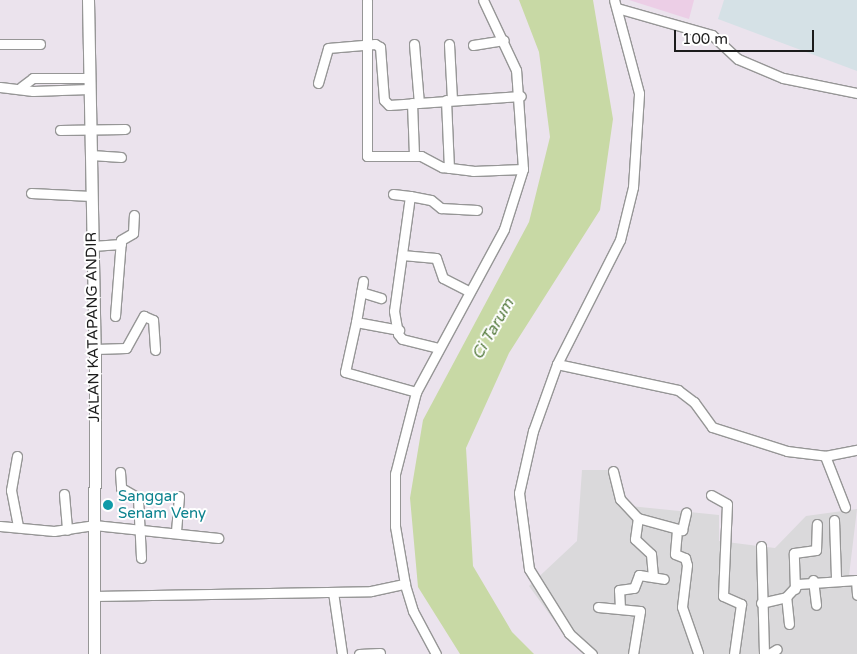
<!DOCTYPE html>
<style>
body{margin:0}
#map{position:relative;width:857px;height:654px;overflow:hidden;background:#ebe3ed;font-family:"Varela Round",sans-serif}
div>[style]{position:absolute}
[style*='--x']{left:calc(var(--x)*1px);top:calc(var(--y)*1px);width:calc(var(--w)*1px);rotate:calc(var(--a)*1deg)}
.residential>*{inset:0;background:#dad9db}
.industrial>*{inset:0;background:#d5e1e6}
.farmland>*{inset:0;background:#eccee6}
.water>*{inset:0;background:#c8d9a5}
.roads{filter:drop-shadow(1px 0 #969696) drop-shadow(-1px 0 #969696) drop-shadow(0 1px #969696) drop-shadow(0 -1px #969696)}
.minor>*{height:9px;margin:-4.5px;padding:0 4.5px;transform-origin:4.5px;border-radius:4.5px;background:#fff}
.tertiary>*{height:11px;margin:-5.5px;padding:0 5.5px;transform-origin:5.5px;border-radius:5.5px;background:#fff}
.dots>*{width:14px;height:14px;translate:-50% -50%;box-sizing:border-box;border:2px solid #fff;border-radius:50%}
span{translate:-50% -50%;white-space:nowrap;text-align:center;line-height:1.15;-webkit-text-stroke:4px #fff;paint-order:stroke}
.street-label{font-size:15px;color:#1c1c1c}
.culture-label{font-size:15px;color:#0d838f}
.left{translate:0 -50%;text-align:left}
.water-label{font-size:16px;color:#547a3c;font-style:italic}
.scale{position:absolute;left:674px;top:30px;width:140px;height:22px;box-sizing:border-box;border:2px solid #1c1c1c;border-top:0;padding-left:6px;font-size:15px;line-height:18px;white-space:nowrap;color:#1c1c1c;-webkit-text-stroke:4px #fff;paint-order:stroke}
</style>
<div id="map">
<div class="residential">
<i style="clip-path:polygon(582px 470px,608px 470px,630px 506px,719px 515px,719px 541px,775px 548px,806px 516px,857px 509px,848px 584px,857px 585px,857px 654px,588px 654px,569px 641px,529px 586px,577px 541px)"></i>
</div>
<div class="industrial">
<i style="clip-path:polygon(724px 0,857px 0,857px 71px,718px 19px)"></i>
</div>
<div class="farmland">
<i style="clip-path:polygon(629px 0,694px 0,689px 19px)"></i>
</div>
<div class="water">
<i style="clip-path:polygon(519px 0,593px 0,613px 119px,600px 210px,509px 353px,466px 448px,473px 566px,512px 632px,534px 654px,460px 654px,418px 587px,410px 498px,423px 420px,529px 222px,550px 137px,539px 52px)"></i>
</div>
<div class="roads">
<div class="minor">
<i style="--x:367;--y:0;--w:156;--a:90"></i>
<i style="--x:367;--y:156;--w:54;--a:0"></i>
<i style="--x:421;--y:156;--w:24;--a:28"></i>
<i style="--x:442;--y:167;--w:31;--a:7"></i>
<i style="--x:473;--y:171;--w:50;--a:-2.3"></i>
<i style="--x:617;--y:8;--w:99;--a:15.9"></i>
<i style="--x:712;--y:35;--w:35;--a:43"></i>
<i style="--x:738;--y:59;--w:49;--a:22.9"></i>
<i style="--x:783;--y:78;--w:76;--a:11.5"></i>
<i style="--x:0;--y:44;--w:40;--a:0"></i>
<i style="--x:414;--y:44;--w:59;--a:85.2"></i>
<i style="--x:449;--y:44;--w:56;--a:86.9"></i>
<i style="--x:473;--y:45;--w:31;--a:-9"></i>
<i style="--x:318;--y:83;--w:36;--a:-74"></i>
<i style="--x:328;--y:48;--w:47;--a:-4.9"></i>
<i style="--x:375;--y:44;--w:6;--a:31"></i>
<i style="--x:380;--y:47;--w:53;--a:85.7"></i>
<i style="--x:384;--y:100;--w:7;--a:45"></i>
<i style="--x:389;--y:105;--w:132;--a:-3.9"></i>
<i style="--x:0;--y:87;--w:33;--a:7"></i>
<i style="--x:33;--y:91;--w:56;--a:-2"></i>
<i style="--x:21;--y:87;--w:15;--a:-37"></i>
<i style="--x:33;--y:78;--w:56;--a:0"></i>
<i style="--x:446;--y:100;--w:68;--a:87.5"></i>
<i style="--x:412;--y:103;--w:53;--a:87.8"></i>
<i style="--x:60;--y:130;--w:65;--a:-0.9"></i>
<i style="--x:91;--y:155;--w:30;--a:4"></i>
<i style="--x:31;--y:193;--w:60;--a:2.9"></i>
<i style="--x:393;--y:194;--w:17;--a:7"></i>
<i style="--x:410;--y:196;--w:116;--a:97.9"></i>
<i style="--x:394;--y:311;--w:23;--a:80"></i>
<i style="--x:398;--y:334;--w:6;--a:51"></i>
<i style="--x:402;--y:339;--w:37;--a:14"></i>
<i style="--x:410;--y:196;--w:21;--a:11"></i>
<i style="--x:431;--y:200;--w:13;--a:39"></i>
<i style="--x:441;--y:208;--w:36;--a:3"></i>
<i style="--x:92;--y:246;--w:29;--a:-4"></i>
<i style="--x:402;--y:255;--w:34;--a:5"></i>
<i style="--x:436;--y:258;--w:21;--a:71"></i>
<i style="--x:443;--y:278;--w:29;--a:27"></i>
<i style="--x:363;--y:281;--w:42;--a:99.7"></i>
<i style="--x:356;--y:322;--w:44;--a:10.5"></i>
<i style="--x:361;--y:292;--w:21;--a:17"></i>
<i style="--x:115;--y:316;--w:76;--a:-85.5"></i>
<i style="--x:121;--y:240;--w:14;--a:-30"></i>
<i style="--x:133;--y:233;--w:18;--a:-87"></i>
<i style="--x:356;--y:322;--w:51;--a:102.4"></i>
<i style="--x:345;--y:372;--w:74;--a:15.7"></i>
<i style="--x:95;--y:349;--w:31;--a:-2"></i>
<i style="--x:126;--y:348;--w:37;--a:-61"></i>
<i style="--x:144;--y:316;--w:10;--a:24"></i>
<i style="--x:153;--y:320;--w:30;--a:86"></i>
<i style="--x:557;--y:364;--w:124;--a:12.1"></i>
<i style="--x:678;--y:390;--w:20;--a:37"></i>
<i style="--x:694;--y:402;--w:31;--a:54"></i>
<i style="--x:712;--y:427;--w:79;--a:17.7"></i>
<i style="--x:787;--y:451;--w:38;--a:7"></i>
<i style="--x:825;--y:456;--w:33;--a:-11"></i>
<i style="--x:17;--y:456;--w:35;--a:100"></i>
<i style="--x:11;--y:490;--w:38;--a:79"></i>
<i style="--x:825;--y:456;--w:55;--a:68.6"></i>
<i style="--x:613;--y:471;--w:29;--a:76"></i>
<i style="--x:620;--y:499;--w:26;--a:47"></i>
<i style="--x:120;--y:472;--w:16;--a:86"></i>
<i style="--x:121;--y:488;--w:20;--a:30"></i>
<i style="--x:138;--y:498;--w:60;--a:87.1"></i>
<i style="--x:64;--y:494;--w:36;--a:85"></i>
<i style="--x:711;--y:495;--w:18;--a:29"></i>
<i style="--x:727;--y:504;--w:92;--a:92.5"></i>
<i style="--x:723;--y:596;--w:20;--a:24"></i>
<i style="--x:741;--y:604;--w:50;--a:98"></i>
<i style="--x:834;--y:520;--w:58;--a:88"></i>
<i style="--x:0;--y:526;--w:54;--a:5.3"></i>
<i style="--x:54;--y:531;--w:40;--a:-8.5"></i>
<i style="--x:94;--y:525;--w:125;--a:6"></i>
<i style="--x:677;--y:530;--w:24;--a:95"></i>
<i style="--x:675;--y:554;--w:11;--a:22"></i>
<i style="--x:685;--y:558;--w:7;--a:74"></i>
<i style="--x:687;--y:565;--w:42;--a:96.8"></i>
<i style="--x:682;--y:607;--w:49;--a:70.8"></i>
<i style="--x:176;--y:531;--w:35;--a:-85"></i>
<i style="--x:761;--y:546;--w:108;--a:88.4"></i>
<i style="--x:653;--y:577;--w:23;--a:-95"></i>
<i style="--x:651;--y:554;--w:22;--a:-137"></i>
<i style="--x:635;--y:539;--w:21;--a:-82"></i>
<i style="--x:638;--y:518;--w:46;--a:15.3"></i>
<i style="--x:682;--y:530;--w:18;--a:-77"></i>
<i style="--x:813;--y:580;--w:25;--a:83"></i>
<i style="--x:856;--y:580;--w:15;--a:86"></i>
<i style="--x:795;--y:589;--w:36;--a:-92"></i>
<i style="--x:794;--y:553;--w:22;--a:-8"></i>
<i style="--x:816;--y:550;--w:26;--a:-88"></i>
<i style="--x:333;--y:592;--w:63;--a:81.7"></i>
<i style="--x:94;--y:596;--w:277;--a:-1"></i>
<i style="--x:371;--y:591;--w:35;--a:-12"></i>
<i style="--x:761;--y:603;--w:26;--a:-13"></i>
<i style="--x:598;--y:607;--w:42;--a:5.4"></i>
<i style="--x:640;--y:611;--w:44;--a:99.2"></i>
<i style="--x:620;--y:608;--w:18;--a:-93"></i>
<i style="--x:619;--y:590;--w:15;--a:-8"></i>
<i style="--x:634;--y:588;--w:14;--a:-69"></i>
<i style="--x:639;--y:575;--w:25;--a:9"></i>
<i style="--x:789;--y:624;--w:27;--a:-96"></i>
<i style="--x:786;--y:597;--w:18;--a:-47"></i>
<i style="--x:798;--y:584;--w:59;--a:-3.9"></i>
<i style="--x:359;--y:654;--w:21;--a:-3"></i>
<i style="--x:436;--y:654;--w:49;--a:-118.1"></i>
<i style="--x:413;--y:611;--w:28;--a:-107"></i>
<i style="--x:405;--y:584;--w:59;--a:-99.8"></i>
<i style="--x:395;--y:526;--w:52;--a:-90"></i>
<i style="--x:395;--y:474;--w:85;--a:-75.6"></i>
<i style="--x:416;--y:392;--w:185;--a:-61.6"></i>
<i style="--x:504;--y:229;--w:63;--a:-72.4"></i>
<i style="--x:523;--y:169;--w:99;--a:-94"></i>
<i style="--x:516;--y:70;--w:77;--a:-115.2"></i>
<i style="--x:592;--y:654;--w:31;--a:-138"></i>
<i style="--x:569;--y:633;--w:75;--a:-122"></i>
<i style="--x:529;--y:569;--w:77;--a:-97.5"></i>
<i style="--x:519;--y:493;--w:64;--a:-77.3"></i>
<i style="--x:533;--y:431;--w:71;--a:-70.3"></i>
<i style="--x:557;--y:364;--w:139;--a:-63.1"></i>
<i style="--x:620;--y:240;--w:55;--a:-76.2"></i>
<i style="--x:633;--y:187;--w:94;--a:-86.3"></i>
<i style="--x:639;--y:93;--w:96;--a:-105"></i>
<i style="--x:769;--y:654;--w:9;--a:-32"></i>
</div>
<div class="tertiary">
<i style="--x:88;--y:0;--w:349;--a:88.9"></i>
<i style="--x:95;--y:349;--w:305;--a:90.2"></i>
</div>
</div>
<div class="dots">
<i style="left:108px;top:505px;background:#0f9aa8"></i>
</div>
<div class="street-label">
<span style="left:93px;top:327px;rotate:-91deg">JALAN KATAPANG ANDIR</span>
</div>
<div class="culture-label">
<span class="left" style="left:118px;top:505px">Sanggar<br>Senam Veny</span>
</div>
<div class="water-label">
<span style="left:493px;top:329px;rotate:-60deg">Ci Tarum</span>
</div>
<div class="scale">100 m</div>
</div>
